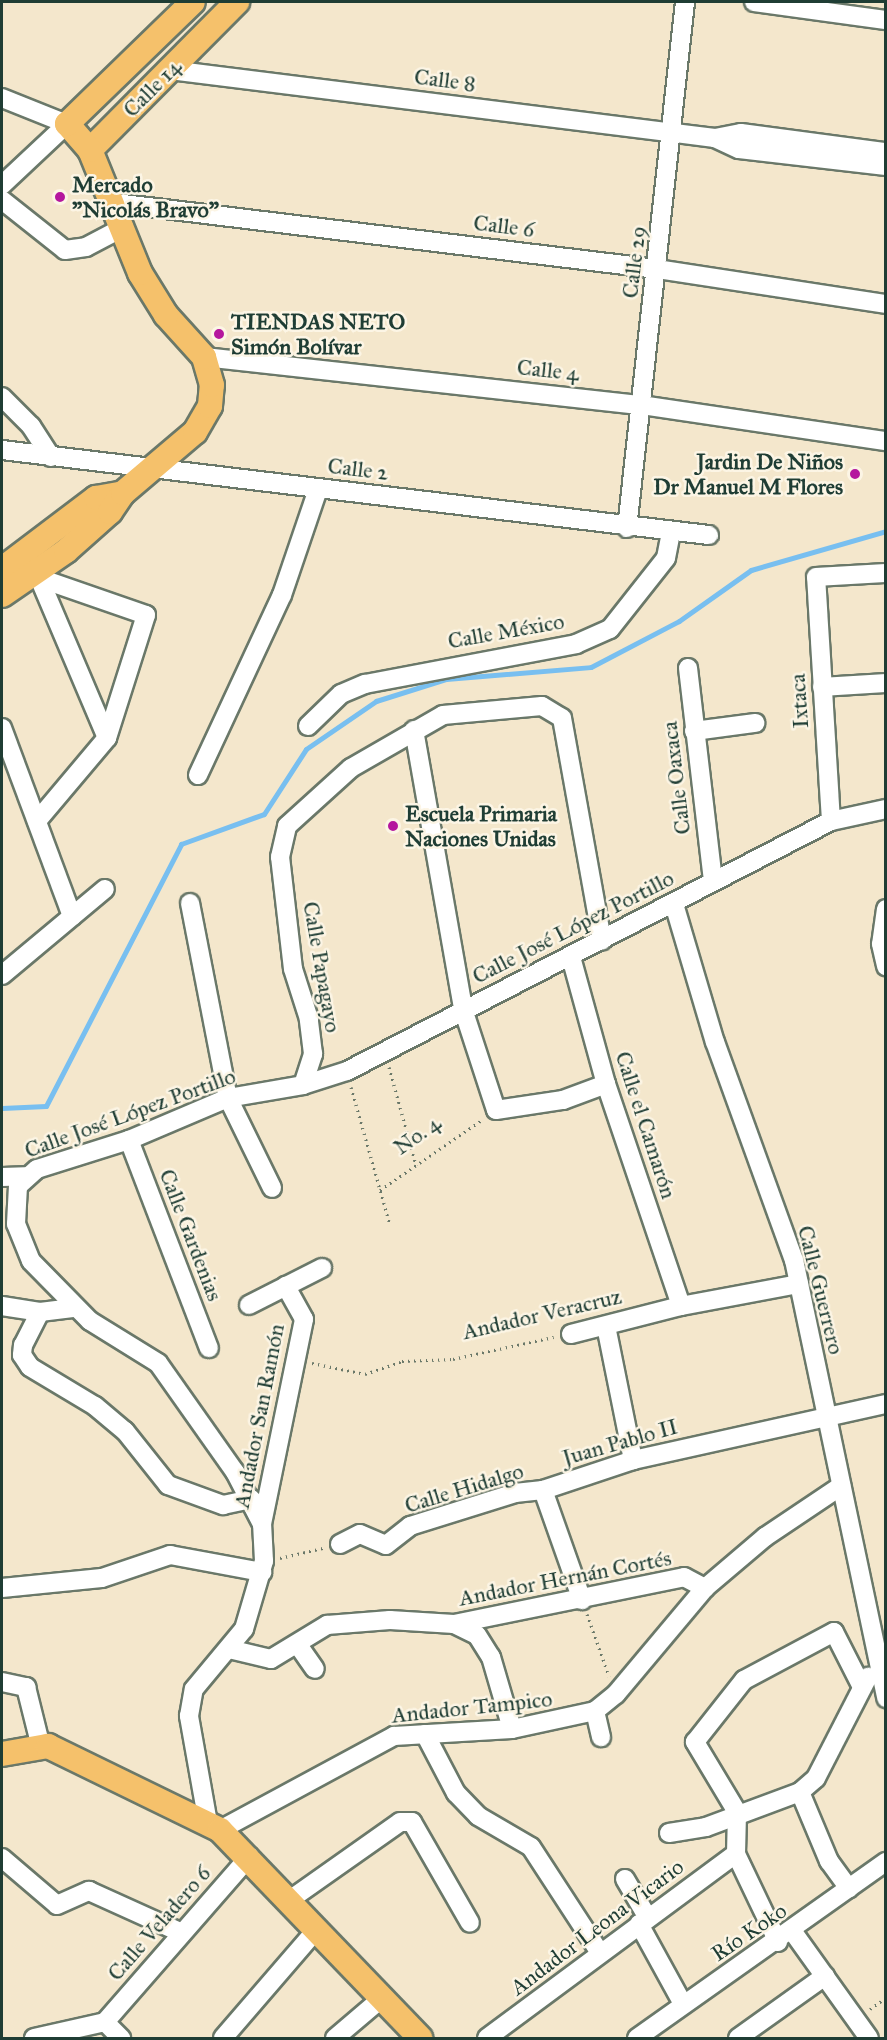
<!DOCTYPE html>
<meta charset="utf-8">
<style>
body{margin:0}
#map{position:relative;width:887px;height:2040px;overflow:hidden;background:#f4e7cc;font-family:"IM FELL Great Primer",serif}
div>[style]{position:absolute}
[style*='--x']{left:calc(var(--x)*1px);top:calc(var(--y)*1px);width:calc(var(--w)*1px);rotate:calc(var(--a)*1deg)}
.stream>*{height:5px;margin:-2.5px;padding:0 2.5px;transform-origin:2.5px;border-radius:2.5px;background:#78bff0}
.path>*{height:3px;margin-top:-1.5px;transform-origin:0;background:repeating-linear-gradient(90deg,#6a7869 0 1.5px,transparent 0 6px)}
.roads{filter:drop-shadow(2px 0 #6a7869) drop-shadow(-2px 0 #6a7869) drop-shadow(0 2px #6a7869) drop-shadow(0 -2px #6a7869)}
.minor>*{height:18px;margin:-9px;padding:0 9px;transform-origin:9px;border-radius:9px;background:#fff}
.major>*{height:24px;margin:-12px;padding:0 12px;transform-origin:12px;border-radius:12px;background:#f5c16b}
.dots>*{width:16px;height:16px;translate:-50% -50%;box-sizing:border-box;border:3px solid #fcf5e5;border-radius:50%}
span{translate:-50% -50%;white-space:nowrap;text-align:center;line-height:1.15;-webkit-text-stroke:5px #fcf5e5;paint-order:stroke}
.street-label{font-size:22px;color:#1f3d34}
.poi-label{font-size:22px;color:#1f3d34;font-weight:700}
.left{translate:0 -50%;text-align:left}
.right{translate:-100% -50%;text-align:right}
.frame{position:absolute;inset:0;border:3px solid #1f3d34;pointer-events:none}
</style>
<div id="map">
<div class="stream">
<i style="--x:2;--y:1108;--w:44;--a:-2.6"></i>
<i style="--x:46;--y:1106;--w:295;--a:-62.7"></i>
<i style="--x:181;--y:844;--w:88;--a:-19.9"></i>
<i style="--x:264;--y:814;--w:77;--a:-57.1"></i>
<i style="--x:306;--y:749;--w:85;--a:-34.4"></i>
<i style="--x:376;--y:701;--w:73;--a:-17.4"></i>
<i style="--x:446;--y:679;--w:145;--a:-4.7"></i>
<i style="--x:591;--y:667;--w:99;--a:-27.6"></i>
<i style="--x:679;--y:621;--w:88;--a:-35.3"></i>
<i style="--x:751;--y:570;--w:141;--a:-16.1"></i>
</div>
<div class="path">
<i style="--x:389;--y:1067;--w:102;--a:74.6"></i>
<i style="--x:351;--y:1087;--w:143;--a:74.2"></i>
<i style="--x:380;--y:1190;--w:124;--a:-34.5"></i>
<i style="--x:312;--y:1363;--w:54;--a:11.7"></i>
<i style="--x:365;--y:1374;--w:39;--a:-19"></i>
<i style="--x:402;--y:1361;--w:51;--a:-2.2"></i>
<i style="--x:453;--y:1359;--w:103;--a:-12.3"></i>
<i style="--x:280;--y:1558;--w:44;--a:-13.1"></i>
<i style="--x:587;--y:1614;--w:66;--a:70.5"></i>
<i style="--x:870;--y:2009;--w:19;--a:-35"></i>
</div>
<div class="roads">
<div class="minor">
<i style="--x:754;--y:2;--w:133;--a:7.8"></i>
<i style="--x:170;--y:70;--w:549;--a:7.11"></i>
<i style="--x:715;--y:138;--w:26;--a:25"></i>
<i style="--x:739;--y:149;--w:148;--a:6.6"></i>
<i style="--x:2;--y:98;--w:70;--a:21.8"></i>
<i style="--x:67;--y:124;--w:89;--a:136.8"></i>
<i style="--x:715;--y:138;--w:26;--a:-11"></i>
<i style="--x:741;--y:133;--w:146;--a:7.5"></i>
<i style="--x:2;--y:200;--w:80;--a:38.4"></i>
<i style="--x:65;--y:250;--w:21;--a:-8"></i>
<i style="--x:86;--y:247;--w:43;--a:-27.8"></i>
<i style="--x:115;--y:203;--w:546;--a:6.94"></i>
<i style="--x:657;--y:269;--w:232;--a:8.7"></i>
<i style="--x:204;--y:357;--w:440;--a:6.3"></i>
<i style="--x:641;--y:405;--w:248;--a:8.4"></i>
<i style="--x:2;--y:397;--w:41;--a:45"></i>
<i style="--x:31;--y:426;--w:37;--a:57"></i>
<i style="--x:2;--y:450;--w:712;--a:6.86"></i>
<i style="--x:627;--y:528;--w:529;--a:-83.71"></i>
<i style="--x:37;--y:573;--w:179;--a:67"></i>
<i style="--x:688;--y:668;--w:215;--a:83.3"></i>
<i style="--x:822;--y:687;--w:64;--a:-3.6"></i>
<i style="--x:308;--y:726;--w:46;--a:-44.1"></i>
<i style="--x:341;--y:694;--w:26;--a:-23"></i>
<i style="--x:365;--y:684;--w:215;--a:-10.7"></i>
<i style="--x:576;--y:644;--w:37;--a:-24"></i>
<i style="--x:610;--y:629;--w:90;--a:-51.7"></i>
<i style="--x:666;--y:558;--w:25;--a:-79"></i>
<i style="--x:2;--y:728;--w:201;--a:69.6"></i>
<i style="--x:414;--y:730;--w:283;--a:80"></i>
<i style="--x:463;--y:1009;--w:106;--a:71.9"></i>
<i style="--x:496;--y:1110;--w:68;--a:-8.5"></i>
<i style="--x:563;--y:1100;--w:46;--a:-20.4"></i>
<i style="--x:694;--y:731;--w:62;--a:-7.5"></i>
<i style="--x:198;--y:775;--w:199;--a:-65"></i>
<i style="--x:282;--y:595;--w:112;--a:-71.2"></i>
<i style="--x:37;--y:821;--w:109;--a:-49.9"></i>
<i style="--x:107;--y:738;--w:129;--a:-72.4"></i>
<i style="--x:146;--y:615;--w:113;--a:-160.9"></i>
<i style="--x:831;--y:821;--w:244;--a:-93.5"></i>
<i style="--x:816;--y:577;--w:70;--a:-3.3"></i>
<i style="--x:190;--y:903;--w:199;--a:79"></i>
<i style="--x:228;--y:1098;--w:100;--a:63.9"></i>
<i style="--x:674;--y:904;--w:144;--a:73.5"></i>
<i style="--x:715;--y:1042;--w:232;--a:70.1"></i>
<i style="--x:794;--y:1260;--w:448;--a:78.1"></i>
<i style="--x:886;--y:909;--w:35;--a:98"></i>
<i style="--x:881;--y:944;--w:23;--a:77"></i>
<i style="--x:571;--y:957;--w:132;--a:74.6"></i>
<i style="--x:606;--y:1084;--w:234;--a:71.3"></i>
<i style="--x:2;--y:975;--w:134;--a:-39.9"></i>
<i style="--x:303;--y:1085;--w:33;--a:-72"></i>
<i style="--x:313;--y:1054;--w:35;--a:-97"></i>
<i style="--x:309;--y:1019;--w:52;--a:-107.7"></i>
<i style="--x:293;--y:969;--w:113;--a:-96.6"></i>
<i style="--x:280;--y:857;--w:32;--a:-77"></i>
<i style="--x:287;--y:826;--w:86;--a:-42.2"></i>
<i style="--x:351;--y:768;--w:106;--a:-29.9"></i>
<i style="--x:443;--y:715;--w:99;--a:-5.2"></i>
<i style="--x:542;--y:706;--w:23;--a:31"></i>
<i style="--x:562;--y:718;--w:226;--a:79.8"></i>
<i style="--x:129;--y:1140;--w:223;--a:69"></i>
<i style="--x:2;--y:1177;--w:23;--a:-2"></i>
<i style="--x:249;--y:1305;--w:82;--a:-26.9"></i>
<i style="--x:2;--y:1306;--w:38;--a:9"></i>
<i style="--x:40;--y:1312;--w:35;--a:-7"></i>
<i style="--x:40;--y:1312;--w:37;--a:117"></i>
<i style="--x:23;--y:1345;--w:10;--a:96"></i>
<i style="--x:22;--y:1355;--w:14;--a:56"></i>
<i style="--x:30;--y:1367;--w:76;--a:31"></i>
<i style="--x:95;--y:1406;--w:39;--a:40"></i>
<i style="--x:125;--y:1431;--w:69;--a:51.5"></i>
<i style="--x:168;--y:1485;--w:59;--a:20"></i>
<i style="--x:223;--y:1505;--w:29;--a:-12"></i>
<i style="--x:606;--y:1326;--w:137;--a:78.6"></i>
<i style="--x:571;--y:1334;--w:114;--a:-14.3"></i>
<i style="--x:681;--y:1306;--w:120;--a:-10.6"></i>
<i style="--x:543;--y:1490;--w:117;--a:70.5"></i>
<i style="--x:262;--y:1524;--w:209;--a:-78.4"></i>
<i style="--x:304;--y:1319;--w:38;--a:-119"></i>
<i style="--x:340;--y:1544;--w:22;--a:-27"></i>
<i style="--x:360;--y:1534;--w:28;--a:23"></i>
<i style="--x:386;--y:1545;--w:31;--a:-38"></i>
<i style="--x:410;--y:1526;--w:110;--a:-17.4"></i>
<i style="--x:515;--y:1493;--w:28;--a:-6"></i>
<i style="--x:543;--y:1490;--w:95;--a:-18.4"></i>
<i style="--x:633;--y:1460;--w:259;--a:-12.5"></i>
<i style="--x:2;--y:1588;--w:100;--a:-5.7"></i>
<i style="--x:102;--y:1578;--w:72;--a:-18.7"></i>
<i style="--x:170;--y:1555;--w:94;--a:10.5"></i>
<i style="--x:454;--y:1624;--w:25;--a:26"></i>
<i style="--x:477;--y:1635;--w:26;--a:58"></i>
<i style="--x:491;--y:1657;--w:75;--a:73.7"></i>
<i style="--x:298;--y:1645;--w:29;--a:55"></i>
<i style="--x:229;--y:1649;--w:43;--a:13.4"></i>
<i style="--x:271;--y:1659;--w:66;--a:-31.3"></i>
<i style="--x:327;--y:1625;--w:63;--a:-4.5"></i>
<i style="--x:390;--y:1620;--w:64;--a:3.6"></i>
<i style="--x:454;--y:1624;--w:235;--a:-11.5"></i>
<i style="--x:684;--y:1577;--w:24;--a:28"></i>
<i style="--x:2;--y:1682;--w:25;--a:12"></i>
<i style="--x:26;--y:1687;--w:62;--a:76"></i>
<i style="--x:595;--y:1711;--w:27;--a:77"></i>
<i style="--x:425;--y:1734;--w:67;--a:62.3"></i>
<i style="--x:456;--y:1793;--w:32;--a:46"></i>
<i style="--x:478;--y:1816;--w:61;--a:30.3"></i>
<i style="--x:531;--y:1847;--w:126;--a:56.9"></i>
<i style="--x:800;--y:1792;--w:75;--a:67.2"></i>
<i style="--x:829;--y:1861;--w:34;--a:54"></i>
<i style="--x:208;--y:1823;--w:109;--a:-100.1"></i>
<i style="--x:189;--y:1716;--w:27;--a:-80"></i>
<i style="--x:194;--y:1689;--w:78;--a:-50.2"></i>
<i style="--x:244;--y:1629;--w:71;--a:-73.6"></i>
<i style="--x:264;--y:1561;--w:37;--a:-93"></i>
<i style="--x:262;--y:1524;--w:59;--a:-117.4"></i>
<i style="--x:235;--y:1472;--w:133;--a:-125.2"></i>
<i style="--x:158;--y:1363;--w:80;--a:-148.3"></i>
<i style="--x:90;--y:1321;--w:84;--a:-134.5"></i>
<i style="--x:31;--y:1261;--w:40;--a:-112"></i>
<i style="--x:16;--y:1224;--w:38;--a:-87"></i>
<i style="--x:18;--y:1186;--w:25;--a:-42"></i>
<i style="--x:37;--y:1169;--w:96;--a:-17.5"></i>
<i style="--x:129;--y:1140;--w:108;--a:-23"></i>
<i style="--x:228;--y:1098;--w:76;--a:-9.8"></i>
<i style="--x:303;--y:1085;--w:46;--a:-17.7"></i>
<i style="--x:347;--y:1071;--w:545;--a:-27.32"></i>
<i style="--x:831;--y:821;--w:56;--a:-12.3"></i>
<i style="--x:220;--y:1830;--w:198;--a:-28.4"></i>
<i style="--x:394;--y:1736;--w:118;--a:-3.4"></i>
<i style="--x:512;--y:1729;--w:85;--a:-12.2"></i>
<i style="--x:595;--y:1711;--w:27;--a:-39"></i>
<i style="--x:616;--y:1694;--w:138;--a:-50"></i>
<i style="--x:705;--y:1588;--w:79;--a:-40.4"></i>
<i style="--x:765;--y:1537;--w:92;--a:-33.9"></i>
<i style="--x:669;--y:1833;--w:37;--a:-9"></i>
<i style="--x:706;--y:1827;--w:100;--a:-20.4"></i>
<i style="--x:800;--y:1792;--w:21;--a:-41"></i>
<i style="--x:816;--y:1778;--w:114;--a:-62.8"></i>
<i style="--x:2;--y:1858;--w:72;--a:40.5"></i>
<i style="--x:57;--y:1905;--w:35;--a:-24"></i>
<i style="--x:89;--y:1891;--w:102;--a:24.3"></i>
<i style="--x:625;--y:1879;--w:45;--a:59.5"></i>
<i style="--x:291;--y:1899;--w:133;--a:-35.2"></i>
<i style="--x:400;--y:1822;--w:12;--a:0"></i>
<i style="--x:412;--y:1822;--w:116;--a:60.1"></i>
<i style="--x:639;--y:1924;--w:91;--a:61.2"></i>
<i style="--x:793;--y:1932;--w:130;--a:54.4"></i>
<i style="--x:778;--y:1942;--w:98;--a:-115.5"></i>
<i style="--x:736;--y:1854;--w:42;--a:-88.6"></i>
<i style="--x:737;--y:1812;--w:82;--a:-121"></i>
<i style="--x:695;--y:1742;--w:79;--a:-51.7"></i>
<i style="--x:744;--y:1680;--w:102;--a:-28.1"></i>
<i style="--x:834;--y:1632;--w:59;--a:63"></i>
<i style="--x:105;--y:2022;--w:220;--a:-48.9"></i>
<i style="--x:105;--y:2022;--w:23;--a:45"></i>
<i style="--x:34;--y:2038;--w:73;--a:-12.7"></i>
<i style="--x:223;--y:2038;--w:145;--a:-49.2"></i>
<i style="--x:335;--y:2038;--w:62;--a:-40.4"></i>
<i style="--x:487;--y:2038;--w:310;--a:-36.5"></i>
<i style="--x:637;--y:2038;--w:305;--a:-35.3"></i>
<i style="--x:738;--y:2038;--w:107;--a:-35.5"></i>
</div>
<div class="major">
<i style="--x:90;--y:150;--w:209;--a:-45.2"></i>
<i style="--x:2;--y:569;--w:118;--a:-37.1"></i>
<i style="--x:96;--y:498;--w:27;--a:-10"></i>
<i style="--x:2;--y:595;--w:78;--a:-34.5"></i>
<i style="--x:66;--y:551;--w:59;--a:-41.6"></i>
<i style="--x:110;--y:512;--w:23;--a:-56"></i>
<i style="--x:123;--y:493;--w:94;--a:-40.3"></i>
<i style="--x:195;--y:432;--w:30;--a:-60"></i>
<i style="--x:210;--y:406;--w:21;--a:-85"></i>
<i style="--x:212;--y:385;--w:29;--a:-106"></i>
<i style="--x:204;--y:357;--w:57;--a:-132.1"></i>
<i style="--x:166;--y:315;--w:49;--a:-121.8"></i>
<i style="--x:140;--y:273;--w:133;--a:-112.1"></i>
<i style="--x:90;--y:150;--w:35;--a:-131"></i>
<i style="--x:67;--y:124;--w:175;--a:-44.1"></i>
<i style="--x:2;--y:1754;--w:47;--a:-9.9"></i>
<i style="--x:48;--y:1746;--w:191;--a:26"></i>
<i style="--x:220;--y:1830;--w:289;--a:46.1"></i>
</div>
</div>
<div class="dots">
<i style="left:60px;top:197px;background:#b5179e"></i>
<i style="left:219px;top:334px;background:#b5179e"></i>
<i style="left:855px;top:474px;background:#b5179e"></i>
<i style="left:393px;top:826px;background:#b5179e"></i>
</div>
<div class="street-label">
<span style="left:445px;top:80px;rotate:7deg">Calle 8</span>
<span style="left:152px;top:88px;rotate:-45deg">Calle 14</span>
<span style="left:504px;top:226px;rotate:7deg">Calle 6</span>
<span style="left:634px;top:262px;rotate:-83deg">Calle 29</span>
<span style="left:548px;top:370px;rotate:6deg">Calle 4</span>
<span style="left:358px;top:469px;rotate:7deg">Calle 2</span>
<span style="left:506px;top:631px;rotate:-10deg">Calle México</span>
<span style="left:799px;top:701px;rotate:-94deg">Ixtaca</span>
<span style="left:676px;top:778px;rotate:-97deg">Calle Oaxaca</span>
<span style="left:573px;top:927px;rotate:-27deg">Calle José López Portillo</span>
<span style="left:322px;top:967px;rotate:80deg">Calle Papagayo</span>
<span style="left:130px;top:1113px;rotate:-20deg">Calle José López Portillo</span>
<span style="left:646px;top:1125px;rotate:72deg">Calle el Camarón</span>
<span style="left:417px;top:1135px;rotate:-35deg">No. 4</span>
<span style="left:191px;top:1235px;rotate:69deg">Calle Gardenias</span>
<span style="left:821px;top:1290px;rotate:76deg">Calle Guerrero</span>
<span style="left:542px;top:1314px;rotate:-13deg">Andador Veracruz</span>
<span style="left:259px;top:1416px;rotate:-79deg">Andador San Ramón</span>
<span style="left:620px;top:1442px;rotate:-16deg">Juan Pablo II</span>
<span style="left:464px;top:1488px;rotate:-17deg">Calle Hidalgo</span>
<span style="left:565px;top:1578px;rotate:-11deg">Andador Hernán Cortés</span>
<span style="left:472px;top:1707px;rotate:-6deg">Andador Tampico</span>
<span style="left:159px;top:1923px;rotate:-49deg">Calle Veladero 6</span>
<span style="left:597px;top:1927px;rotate:-37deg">Andador Leona Vicario</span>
<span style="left:749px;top:1932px;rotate:-34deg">Río Koko</span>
</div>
<div class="poi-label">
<span class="left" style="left:72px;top:197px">Mercado<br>"Nicolás Bravo"</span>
<span class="left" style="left:231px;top:334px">TIENDAS NETO<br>Simón Bolívar</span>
<span class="right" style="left:843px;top:474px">Jardin De Niños<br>Dr Manuel M Flores</span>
<span class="left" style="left:405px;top:826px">Escuela Primaria<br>Naciones Unidas</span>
</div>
<div class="frame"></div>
</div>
